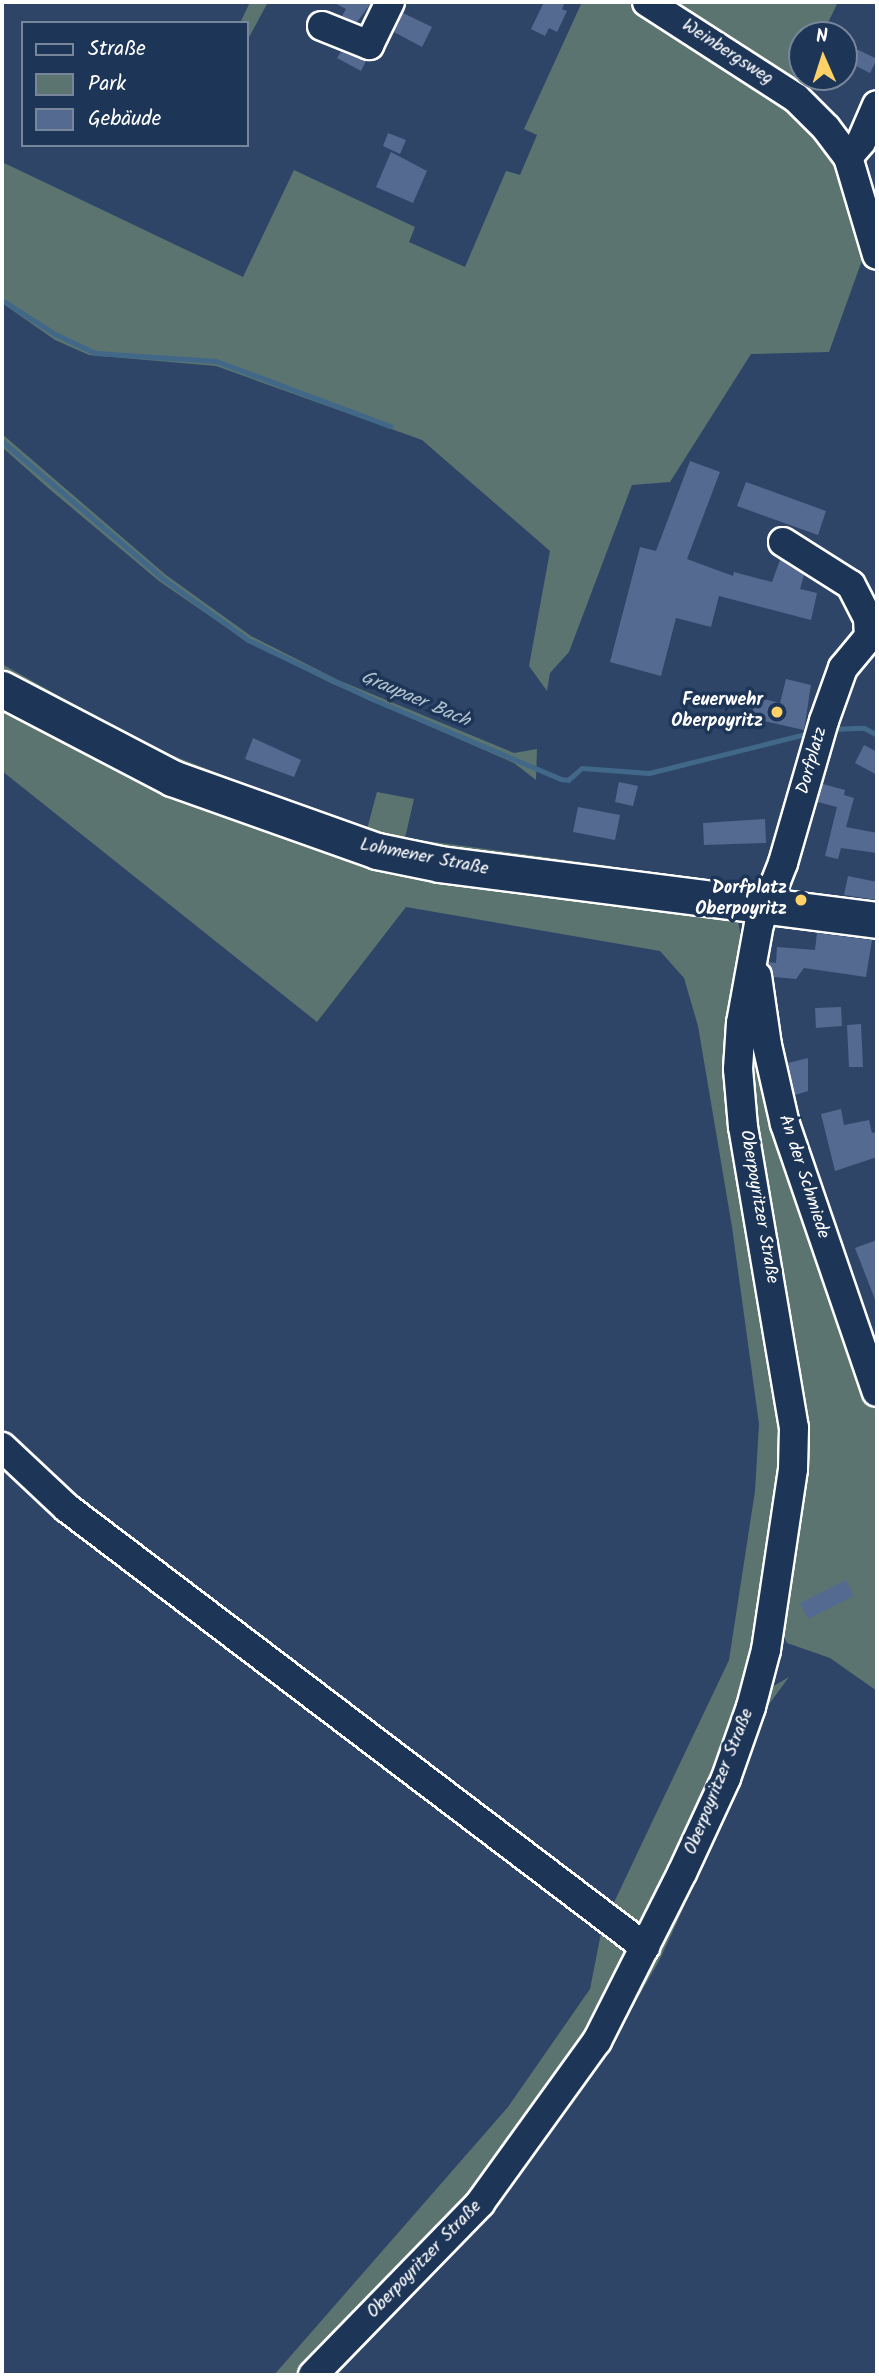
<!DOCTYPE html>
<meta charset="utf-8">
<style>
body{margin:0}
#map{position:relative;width:879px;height:2377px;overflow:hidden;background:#2e4568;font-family:Kalam,sans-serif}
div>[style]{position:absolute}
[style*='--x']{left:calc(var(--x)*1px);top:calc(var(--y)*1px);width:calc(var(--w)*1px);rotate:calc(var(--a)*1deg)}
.green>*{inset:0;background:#5b7470}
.stream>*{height:5px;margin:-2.5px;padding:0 2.5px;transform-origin:2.5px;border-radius:2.5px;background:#416889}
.building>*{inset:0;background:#556a91}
.roads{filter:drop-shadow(2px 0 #fff) drop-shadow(-2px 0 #fff) drop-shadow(0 2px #fff) drop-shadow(0 -2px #fff)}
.minor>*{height:28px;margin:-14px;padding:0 14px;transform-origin:14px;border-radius:14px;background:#1d3557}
.major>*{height:35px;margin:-17.5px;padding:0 17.5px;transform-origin:17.5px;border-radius:17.5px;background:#1d3557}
.dots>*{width:19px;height:19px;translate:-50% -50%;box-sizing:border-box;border:4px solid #1d3557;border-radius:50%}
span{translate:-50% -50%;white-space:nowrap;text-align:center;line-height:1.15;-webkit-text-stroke:7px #1d3557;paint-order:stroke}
.street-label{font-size:18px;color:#fff}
.poi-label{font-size:18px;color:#fff;font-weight:700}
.right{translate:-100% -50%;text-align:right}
.water-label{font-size:19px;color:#b3c3d0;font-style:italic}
.frame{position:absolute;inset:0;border:4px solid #fff;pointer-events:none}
.legend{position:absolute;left:21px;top:21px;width:228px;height:126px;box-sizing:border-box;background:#1d3557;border:2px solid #77869a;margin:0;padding:9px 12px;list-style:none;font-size:21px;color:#fff}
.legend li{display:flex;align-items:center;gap:14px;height:35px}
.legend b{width:35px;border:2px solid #77869a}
.north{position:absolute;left:788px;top:21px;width:70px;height:70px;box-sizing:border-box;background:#1d3557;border:2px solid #77869a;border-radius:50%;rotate:357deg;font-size:19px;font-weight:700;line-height:28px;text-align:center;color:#fff}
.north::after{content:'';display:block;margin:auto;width:24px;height:32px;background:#ffd166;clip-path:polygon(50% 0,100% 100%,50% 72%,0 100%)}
</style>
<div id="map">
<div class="green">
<i style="clip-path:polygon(250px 2px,268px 2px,247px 41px,247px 23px,240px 23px)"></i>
<i style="clip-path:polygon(582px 2px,636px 2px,792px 101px,842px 163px,865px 252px,829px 352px,751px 354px,670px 482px,632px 485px,569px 652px,550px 673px,547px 691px,529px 666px,550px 551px,422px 440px,216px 366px,89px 355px,55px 340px,2px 303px,2px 162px,243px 277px,294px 170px,415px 227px,409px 242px,465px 267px,506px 171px,520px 175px,537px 135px,524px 129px)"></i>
<i style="clip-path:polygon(656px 2px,838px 2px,822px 35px,802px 35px,803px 77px,795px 93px)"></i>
<i style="clip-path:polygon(2px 434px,166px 575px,251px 636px,338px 680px,514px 753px,537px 749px,536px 780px,514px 763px,333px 684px,246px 641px,159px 581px,47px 487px,2px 447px)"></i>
<i style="clip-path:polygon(2px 664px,148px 746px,269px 793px,265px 803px,2px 680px)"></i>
<i style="clip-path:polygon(2px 701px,321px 844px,737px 916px,743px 948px,734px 1026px,788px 1430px,761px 1612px,721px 1773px,644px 1923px,627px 1923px,608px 1915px,729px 1660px,755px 1491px,759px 1424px,732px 1227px,698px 1026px,684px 978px,660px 951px,406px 907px,317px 1022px,2px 771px)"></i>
<i style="clip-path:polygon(377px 792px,414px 799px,405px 838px,610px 866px,605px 875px,518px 865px,404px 839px,389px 834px,387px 843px,279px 808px,283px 799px,367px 829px)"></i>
<i style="clip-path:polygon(755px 985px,769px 1110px,789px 1183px,798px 1185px,877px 1407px,877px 1691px,830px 1658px,787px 1643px,777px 1623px,799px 1493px,806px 1482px,748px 1125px)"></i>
<i style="clip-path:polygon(789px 1677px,764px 1711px,740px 1785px,660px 1959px,607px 2052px,488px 2215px,337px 2375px,324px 2375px,537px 2137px,761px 1703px,772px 1687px)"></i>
<i style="clip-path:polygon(603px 1923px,618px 1938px,630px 1961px,529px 2130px,305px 2375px,274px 2375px,508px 2107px,590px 1989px)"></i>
</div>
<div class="stream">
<i style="--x:2;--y:300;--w:63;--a:32.7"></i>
<i style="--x:55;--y:334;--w:44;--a:25.4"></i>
<i style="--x:95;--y:353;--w:121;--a:3.8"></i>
<i style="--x:216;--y:361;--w:186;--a:20.5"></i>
<i style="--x:2;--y:441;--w:214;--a:40.5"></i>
<i style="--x:165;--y:580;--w:102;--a:35.9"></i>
<i style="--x:248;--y:640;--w:135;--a:25.4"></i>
<i style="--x:370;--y:698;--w:207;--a:23"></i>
<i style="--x:561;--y:779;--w:7;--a:8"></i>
<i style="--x:568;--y:780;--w:18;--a:-41"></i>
<i style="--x:582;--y:768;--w:67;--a:4.3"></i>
<i style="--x:649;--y:773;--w:166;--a:-14"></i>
<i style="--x:830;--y:729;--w:34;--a:-2"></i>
<i style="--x:864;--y:728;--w:15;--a:28"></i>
</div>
<div class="building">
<i style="clip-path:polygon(333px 2px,372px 2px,357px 22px,342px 16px,346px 9px)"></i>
<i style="clip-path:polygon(544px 2px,565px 2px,562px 9px,567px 11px,557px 32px,549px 28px,545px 36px,531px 29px)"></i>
<i style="clip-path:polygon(403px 13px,432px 27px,422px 47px,394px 32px)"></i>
<i style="clip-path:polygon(844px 43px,877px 59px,870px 73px,844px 60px)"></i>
<i style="clip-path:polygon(341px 52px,366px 61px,361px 71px,337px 58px)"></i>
<i style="clip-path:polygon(388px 133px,406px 140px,400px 154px,383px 146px)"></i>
<i style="clip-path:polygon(391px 152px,427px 171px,413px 203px,376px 187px)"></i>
<i style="clip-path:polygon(690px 461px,720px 472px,687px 559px,733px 576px,734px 572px,772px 582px,780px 560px,804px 575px,800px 589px,817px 593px,811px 620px,719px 596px,711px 627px,676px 618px,661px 676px,610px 662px,640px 547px,656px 551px)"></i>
<i style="clip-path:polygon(746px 482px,826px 511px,818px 535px,737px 506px)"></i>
<i style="clip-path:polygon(786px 679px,811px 685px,804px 730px,751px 718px,756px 697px,780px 703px)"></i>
<i style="clip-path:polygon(253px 738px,301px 760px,294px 777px,245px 759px)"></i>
<i style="clip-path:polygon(864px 745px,877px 752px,877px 775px,855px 763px)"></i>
<i style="clip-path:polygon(619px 782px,638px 786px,633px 806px,615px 802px)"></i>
<i style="clip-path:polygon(823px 784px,845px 790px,844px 795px,854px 798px,846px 827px,877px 833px,877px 853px,841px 848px,838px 859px,825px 856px,837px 807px,818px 802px)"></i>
<i style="clip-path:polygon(578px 807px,620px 815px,615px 840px,573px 832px)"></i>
<i style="clip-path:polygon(765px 819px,766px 843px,704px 845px,703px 823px)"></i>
<i style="clip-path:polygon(848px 876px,877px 882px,877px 900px,844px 895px)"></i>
<i style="clip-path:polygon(817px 933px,872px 940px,866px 977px,804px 968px,796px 979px,774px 977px,769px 962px,776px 963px,777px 947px,815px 950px)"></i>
<i style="clip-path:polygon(841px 1007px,842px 1026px,816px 1028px,815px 1008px)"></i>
<i style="clip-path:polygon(861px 1024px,863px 1067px,849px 1067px,847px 1025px)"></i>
<i style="clip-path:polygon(808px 1058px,808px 1091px,795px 1095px,788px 1063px)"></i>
<i style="clip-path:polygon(841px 1109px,844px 1125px,869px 1120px,872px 1133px,877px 1132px,877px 1157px,835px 1171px,821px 1114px)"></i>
<i style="clip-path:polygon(877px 1240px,877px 1302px,876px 1302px,855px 1248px)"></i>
<i style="clip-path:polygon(846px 1580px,854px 1596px,808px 1619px,800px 1603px)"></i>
</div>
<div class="roads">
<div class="minor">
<i style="--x:647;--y:2;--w:177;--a:32.8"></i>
<i style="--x:796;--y:98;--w:42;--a:45"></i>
<i style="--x:826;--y:128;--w:36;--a:53"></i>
<i style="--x:848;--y:157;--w:102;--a:73.5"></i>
<i style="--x:322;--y:26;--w:51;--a:22"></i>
<i style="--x:369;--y:45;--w:48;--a:-64"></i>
<i style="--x:848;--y:157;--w:20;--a:-49"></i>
<i style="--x:861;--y:142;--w:40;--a:-66.6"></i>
<i style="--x:783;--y:542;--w:80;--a:32.3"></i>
<i style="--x:851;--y:585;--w:37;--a:63"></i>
<i style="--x:868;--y:618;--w:17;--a:87"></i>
<i style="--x:757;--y:976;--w:70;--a:81.8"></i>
<i style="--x:767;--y:1045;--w:81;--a:77.2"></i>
<i style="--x:785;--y:1124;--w:283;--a:71.1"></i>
<i style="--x:2;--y:1447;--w:89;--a:43.2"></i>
<i style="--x:67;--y:1508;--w:726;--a:37.22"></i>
<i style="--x:313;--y:2375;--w:240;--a:-45.8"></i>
<i style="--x:480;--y:2203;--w:200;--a:-54.2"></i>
<i style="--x:597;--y:2041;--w:188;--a:-63.2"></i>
<i style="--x:682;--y:1873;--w:105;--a:-65.1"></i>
<i style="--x:726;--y:1778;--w:75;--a:-70.6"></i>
<i style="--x:751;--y:1707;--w:59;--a:-75.3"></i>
<i style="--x:766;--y:1650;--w:183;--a:-81.5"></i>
<i style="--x:793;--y:1469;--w:41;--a:-88.6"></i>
<i style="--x:794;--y:1428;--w:305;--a:-99.6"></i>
<i style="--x:743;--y:1127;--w:58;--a:-94.9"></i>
<i style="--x:738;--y:1069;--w:46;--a:-86.3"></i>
<i style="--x:741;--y:1023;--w:101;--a:-79.7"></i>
<i style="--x:759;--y:924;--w:66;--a:-68.5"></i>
<i style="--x:783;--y:863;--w:148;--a:-73.9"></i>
<i style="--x:824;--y:721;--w:56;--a:-70.3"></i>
<i style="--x:843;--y:668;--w:53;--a:-50.3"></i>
</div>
<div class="major">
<i style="--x:2;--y:689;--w:192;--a:27.6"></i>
<i style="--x:172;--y:778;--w:218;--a:19.6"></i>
<i style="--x:377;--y:851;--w:64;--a:11.7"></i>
<i style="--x:440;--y:864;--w:441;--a:7.3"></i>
</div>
</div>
<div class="dots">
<i style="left:777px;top:712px;background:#ffd166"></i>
<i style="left:801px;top:900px;background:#ffd166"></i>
</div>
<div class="street-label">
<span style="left:727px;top:53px;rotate:33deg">Weinbergsweg</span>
<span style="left:813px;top:761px;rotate:-74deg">Dorfplatz</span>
<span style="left:424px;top:858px;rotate:11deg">Lohmener Straße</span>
<span style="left:803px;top:1177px;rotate:72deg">An der Schmiede</span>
<span style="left:758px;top:1207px;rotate:80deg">Oberpoyritzer Straße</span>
<span style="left:720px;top:1782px;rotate:-68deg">Oberpoyritzer Straße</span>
<span style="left:425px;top:2260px;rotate:-46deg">Oberpoyritzer Straße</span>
</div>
<div class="poi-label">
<span class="right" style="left:763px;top:712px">Feuerwehr<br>Oberpoyritz</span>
<span class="right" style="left:787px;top:900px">Dorfplatz<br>Oberpoyritz</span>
</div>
<div class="water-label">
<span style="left:415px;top:700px;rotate:23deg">Graupaer Bach</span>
</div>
<div class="frame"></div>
<ul class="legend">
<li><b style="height:9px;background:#1d3557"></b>Straße</li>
<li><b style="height:19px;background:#5b7470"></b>Park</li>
<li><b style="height:19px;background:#556a91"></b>Gebäude</li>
</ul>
<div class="north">N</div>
</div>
